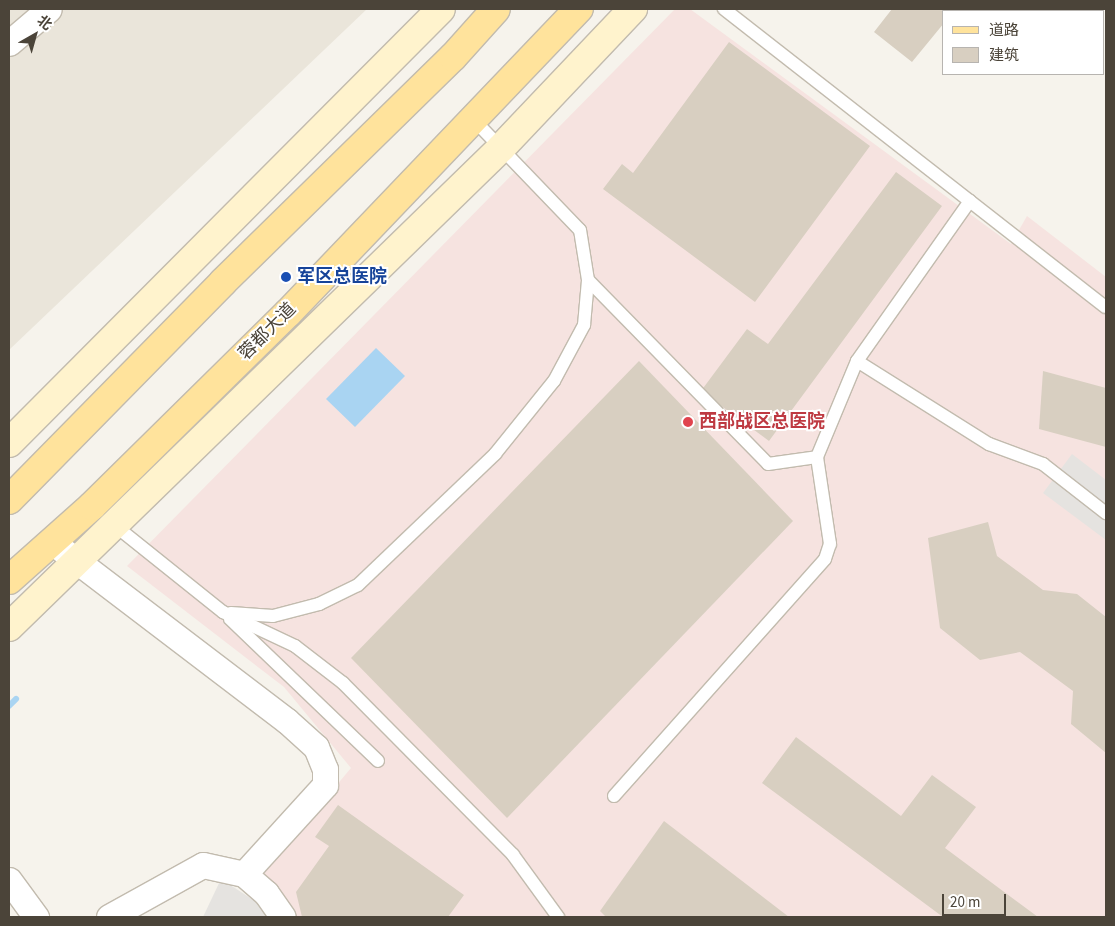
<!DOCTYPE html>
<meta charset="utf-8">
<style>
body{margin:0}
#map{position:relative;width:1115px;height:926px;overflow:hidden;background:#f6f3ec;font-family:"Source Sans 3","Noto Sans SC",sans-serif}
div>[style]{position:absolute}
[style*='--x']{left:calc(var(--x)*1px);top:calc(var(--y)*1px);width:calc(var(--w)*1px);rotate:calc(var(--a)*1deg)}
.residential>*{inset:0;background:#eae5da}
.medical>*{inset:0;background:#f6e3e0}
.parking>*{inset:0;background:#e5e3e0}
.water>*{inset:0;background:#a9d4f2}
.stream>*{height:6px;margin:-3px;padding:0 3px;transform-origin:3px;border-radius:3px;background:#a9d4f2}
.building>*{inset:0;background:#d8cfc1}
.roads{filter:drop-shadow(1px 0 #c2bbae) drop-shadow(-1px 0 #c2bbae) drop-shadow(0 1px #c2bbae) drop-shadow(0 -1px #c2bbae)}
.lane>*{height:12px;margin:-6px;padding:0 6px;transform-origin:6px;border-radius:6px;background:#fff}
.street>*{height:25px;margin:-12.5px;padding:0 12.5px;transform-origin:12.5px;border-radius:12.5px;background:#fff}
.secondary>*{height:28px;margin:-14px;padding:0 14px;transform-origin:14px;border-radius:14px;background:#fff3cd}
.primary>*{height:28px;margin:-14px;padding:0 14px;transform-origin:14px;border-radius:14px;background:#ffe39c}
.dots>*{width:14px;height:14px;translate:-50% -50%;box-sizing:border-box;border:2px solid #fff;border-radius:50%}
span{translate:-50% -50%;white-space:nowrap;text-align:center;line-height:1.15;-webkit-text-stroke:4px #fff;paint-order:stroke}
.transit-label{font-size:18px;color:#164399;font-weight:700}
.left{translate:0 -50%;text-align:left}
.street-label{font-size:18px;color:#4b4439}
.health-label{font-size:18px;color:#be3a42;font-weight:700}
.frame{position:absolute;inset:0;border:10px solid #4b4439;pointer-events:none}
.legend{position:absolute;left:942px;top:10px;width:162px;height:65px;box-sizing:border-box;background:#fff;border:1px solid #b7b4b0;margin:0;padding:6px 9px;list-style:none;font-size:15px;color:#4b4439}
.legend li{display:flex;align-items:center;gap:10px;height:25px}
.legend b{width:25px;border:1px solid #b7b4b0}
.north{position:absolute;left:10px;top:10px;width:50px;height:50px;-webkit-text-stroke:4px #fff;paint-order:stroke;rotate:38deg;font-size:14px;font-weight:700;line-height:20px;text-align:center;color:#4b4439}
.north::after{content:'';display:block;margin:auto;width:18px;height:22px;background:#4b4439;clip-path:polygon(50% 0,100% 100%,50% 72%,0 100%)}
.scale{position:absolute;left:942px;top:894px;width:64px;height:22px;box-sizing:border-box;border:2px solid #4b4439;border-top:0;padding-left:6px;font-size:15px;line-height:18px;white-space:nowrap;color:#4b4439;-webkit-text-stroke:4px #fff;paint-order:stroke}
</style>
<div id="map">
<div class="residential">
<i style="clip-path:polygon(9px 9px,367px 9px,9px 350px)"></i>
</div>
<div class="medical">
<i style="clip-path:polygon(675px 9px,690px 9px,1011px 244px,1027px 216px,1106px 277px,1106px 917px,293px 917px,262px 874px,351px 768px,284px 687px,127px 566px)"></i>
</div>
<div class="parking">
<i style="clip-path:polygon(1072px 454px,1106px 480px,1106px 540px,1043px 493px)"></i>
<i style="clip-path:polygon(221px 879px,270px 911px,267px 917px,203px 917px)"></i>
</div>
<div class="water">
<i style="clip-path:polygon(376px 348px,405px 376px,355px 427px,326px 399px)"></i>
</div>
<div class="stream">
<i style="--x:9;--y:706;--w:10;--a:-45"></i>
</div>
<div class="building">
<i style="clip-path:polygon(892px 9px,955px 9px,944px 11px,944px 23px,912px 62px,874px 32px)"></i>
<i style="clip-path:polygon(729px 42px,870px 146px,755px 302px,603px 189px,622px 164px,633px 173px)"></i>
<i style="clip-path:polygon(896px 172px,942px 206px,769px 441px,701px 391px,747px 329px,768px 344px)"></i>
<i style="clip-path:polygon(639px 361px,793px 521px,507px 818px,351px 658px)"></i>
<i style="clip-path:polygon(1043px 371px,1106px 388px,1106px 447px,1039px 429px)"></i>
<i style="clip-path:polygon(988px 522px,997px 556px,1043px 590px,1077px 594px,1106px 617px,1106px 753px,1071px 724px,1073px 691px,1020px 652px,980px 660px,940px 628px,928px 538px)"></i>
<i style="clip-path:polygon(796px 737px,901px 816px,932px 775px,976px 807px,945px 848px,1038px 917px,943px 917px,762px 783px)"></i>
<i style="clip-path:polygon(338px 805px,464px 895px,448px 917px,302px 917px,296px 892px,329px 846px,315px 837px)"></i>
<i style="clip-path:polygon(664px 821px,789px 917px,606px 917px,600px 911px)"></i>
</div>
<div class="roads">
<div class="lane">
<i style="--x:724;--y:9;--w:484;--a:38"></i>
<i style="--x:473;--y:119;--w:154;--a:46.1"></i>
<i style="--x:580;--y:230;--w:51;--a:80.9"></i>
<i style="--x:588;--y:280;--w:257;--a:45.6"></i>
<i style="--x:768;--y:464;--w:49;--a:-8.1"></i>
<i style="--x:817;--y:457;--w:104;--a:-67.4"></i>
<i style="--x:857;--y:361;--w:196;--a:-54.8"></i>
<i style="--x:857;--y:361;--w:156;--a:32.2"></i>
<i style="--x:989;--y:444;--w:58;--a:20.3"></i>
<i style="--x:1043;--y:464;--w:80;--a:37.9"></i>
<i style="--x:113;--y:524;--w:141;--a:38.7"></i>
<i style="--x:223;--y:612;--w:80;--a:25.3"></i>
<i style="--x:295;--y:646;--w:61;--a:37.6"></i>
<i style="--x:343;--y:683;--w:242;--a:45.3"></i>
<i style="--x:513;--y:855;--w:77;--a:54"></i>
<i style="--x:231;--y:613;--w:42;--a:4.1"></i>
<i style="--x:273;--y:616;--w:48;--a:-14.6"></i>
<i style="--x:319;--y:604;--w:43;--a:-26"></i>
<i style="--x:358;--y:585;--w:190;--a:-43.7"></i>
<i style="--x:495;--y:454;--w:94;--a:-51.1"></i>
<i style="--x:554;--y:381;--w:64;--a:-61.8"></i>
<i style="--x:584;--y:325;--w:45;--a:-84.9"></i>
<i style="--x:230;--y:619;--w:205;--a:43.8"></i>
<i style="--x:614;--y:796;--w:317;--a:-48.3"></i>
<i style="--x:825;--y:559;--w:16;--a:-72"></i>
<i style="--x:830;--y:544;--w:88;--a:-98.5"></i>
</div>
<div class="street">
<i style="--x:9;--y:43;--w:52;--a:-40.4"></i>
<i style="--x:52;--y:542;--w:295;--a:37.3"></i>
<i style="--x:287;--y:721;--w:39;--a:42"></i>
<i style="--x:316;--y:747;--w:24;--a:68"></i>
<i style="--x:325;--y:769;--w:16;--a:90"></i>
<i style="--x:325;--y:785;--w:120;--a:132.3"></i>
<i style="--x:9;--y:880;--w:46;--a:53.9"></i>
<i style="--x:109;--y:917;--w:107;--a:-29"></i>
<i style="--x:203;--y:865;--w:42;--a:12.4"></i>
<i style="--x:244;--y:874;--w:29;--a:41"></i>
<i style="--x:266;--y:893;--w:29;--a:55"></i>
</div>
<div class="secondary">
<i style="--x:9;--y:443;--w:612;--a:-45.13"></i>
<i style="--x:9;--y:627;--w:687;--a:-44.23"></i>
<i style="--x:501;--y:148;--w:192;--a:-46.5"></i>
</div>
<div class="primary">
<i style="--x:9;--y:500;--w:305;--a:-45.5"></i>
<i style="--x:223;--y:282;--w:322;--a:-44.4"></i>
<i style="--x:453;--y:57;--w:64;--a:-48.1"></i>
<i style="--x:9;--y:580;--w:111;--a:-41.7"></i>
<i style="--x:92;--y:506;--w:275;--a:-44.6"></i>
<i style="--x:288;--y:313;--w:421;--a:-46.3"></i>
</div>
</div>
<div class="dots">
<i style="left:286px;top:277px;background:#1a4fb4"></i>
<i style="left:688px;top:422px;background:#e0444e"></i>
</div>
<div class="transit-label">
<span class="left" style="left:297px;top:277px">军区总医院</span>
</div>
<div class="street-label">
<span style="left:268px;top:332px;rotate:-45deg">蓉都大道</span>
</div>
<div class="health-label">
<span class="left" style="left:699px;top:422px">西部战区总医院</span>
</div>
<div class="frame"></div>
<ul class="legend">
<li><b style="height:6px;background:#ffe39c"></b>道路</li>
<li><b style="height:14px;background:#d8cfc1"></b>建筑</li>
</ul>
<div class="north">北</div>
<div class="scale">20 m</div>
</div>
